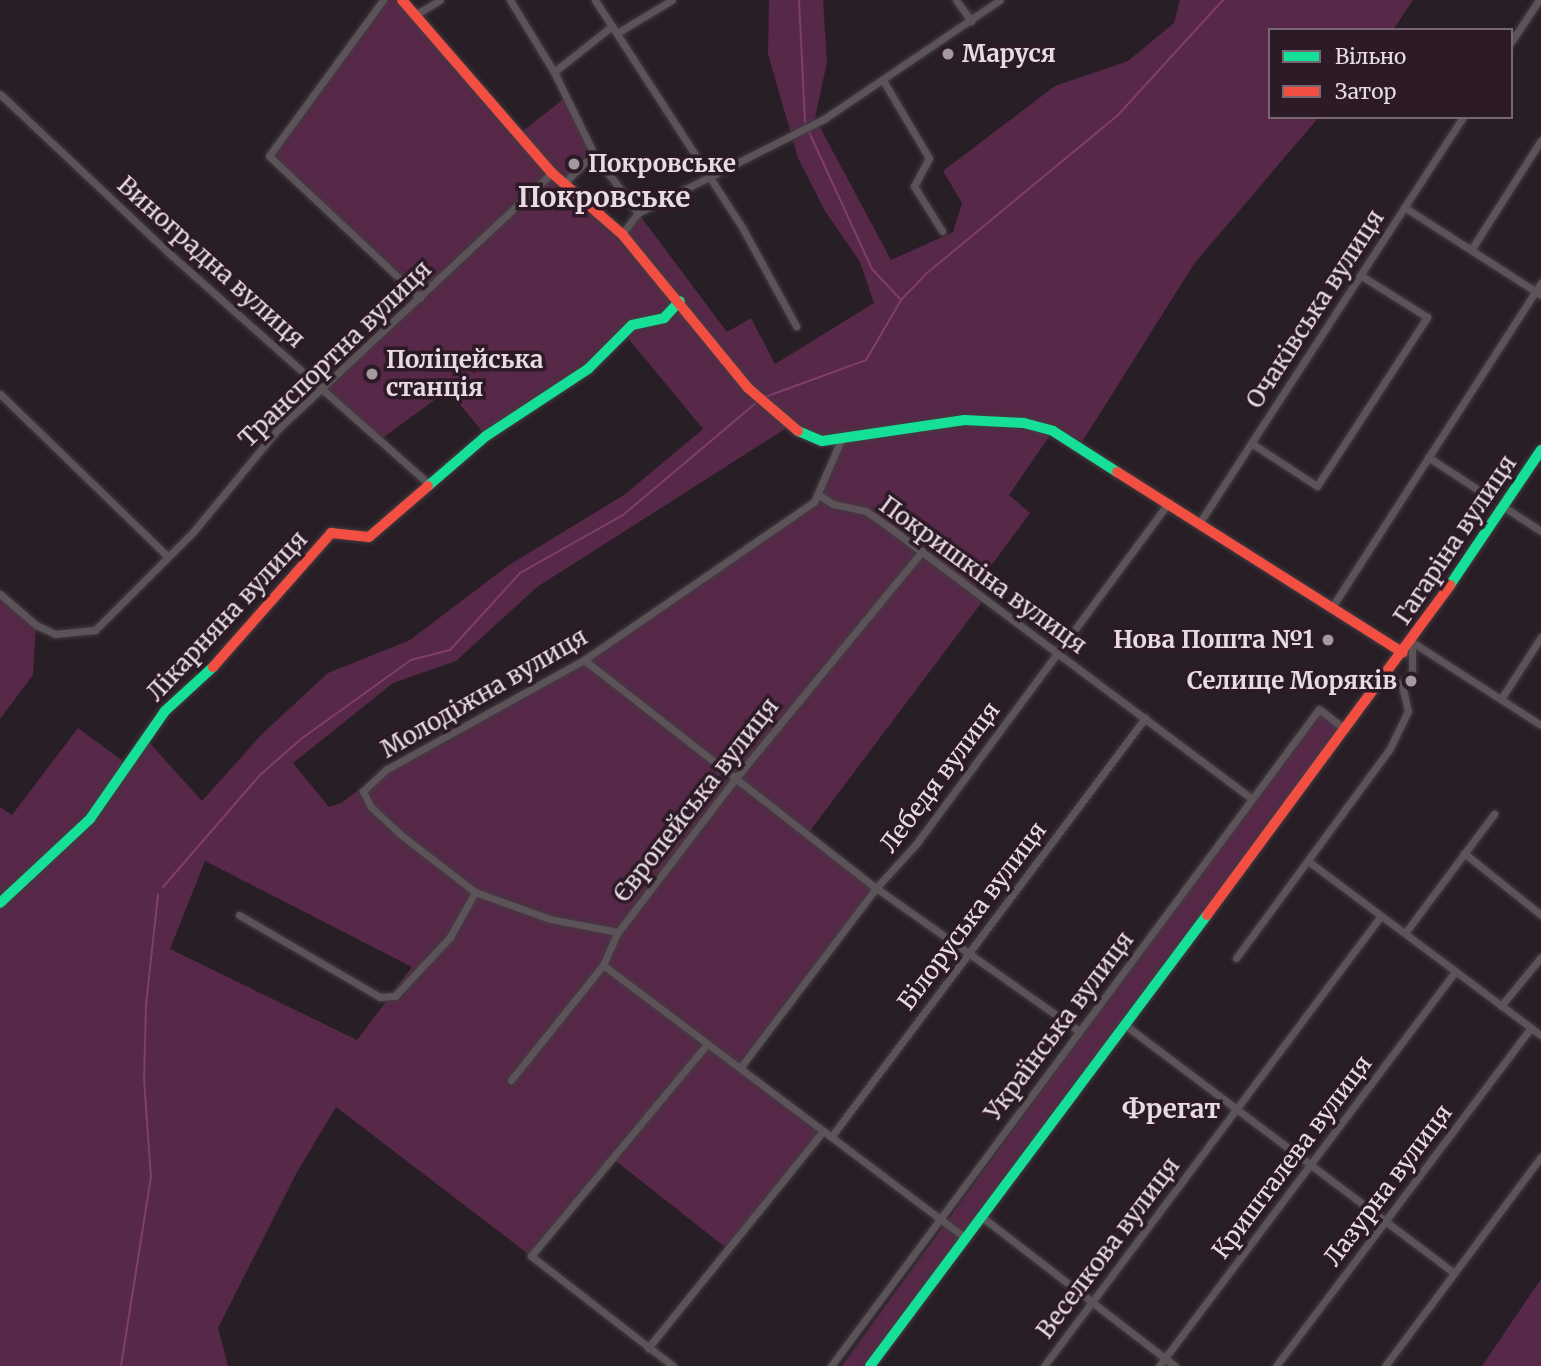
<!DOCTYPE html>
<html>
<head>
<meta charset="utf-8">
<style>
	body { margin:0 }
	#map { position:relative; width:1541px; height:1366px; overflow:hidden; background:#281e25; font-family:Merriweather,serif }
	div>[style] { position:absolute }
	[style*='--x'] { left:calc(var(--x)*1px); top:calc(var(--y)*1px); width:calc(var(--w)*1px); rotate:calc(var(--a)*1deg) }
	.green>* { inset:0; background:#572848; transform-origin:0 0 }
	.stream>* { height:2px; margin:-1px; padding:0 1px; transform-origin:1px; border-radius:1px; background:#813d6c }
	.roads { filter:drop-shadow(0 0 2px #433b41) drop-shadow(0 0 2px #433b41) }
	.street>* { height:7px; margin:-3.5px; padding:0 3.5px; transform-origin:3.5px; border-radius:3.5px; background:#5b5358 }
	.fast>* { height:10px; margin:-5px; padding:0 5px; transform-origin:5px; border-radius:5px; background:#16e098 }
	.jam>* { height:10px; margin:-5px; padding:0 5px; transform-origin:5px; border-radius:5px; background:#f24e42 }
	.dots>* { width:19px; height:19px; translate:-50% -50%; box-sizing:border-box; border:4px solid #2c1a26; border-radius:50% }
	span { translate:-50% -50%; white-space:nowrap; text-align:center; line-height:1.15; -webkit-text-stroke:7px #2c1a26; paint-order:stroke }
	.poi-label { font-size:24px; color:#e8dbe3; font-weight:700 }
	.left { translate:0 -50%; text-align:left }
	.right { translate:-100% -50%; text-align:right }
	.street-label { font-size:24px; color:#e8dbe3 }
	.neighbourhood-label { font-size:26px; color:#e8dbe3; font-weight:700 }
	.quarter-label { font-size:28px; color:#e8dbe3; font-weight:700 }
	.legend { position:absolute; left:1268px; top:28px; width:245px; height:91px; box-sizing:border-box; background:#2c1a26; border:2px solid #776772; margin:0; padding:9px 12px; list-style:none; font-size:21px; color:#e8dbe3 }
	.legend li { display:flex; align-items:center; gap:14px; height:35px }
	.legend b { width:35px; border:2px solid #776772 }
</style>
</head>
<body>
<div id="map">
	<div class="green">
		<i style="clip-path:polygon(evenodd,383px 0,402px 0,518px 135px,566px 97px,594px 154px,564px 184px,622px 233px,638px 213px,727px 332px,751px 318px,775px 364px,874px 303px,860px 262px,825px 211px,798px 158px,768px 54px,769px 0,823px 0,827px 62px,815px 118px,891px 260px,953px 232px,962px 203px,943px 171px,1055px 86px,1128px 61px,1174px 23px,1180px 0,1413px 0,1393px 30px,1270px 30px,1270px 117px,1319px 117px,1194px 264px,1082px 442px,1053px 431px,1009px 495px,1030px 513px,974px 589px,985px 598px,807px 835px,876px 888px,740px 1068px,823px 1131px,730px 1251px,612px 1158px,531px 1256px,336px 1107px,296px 1174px,218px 1328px,228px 1366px,0 1366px,0 807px,12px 815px,78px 728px,128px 765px,147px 740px,202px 801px,262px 734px,328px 673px,410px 640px,509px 565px,624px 495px,703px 429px,623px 332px,604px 356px,486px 436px,448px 390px,380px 440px,324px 389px,420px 298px,269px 156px,383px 0,788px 427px,822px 441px,841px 441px,814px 502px,584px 660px,387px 769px,341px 803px,329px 807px,293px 763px,393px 683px,456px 661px,537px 587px,788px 427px,383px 0,205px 861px,412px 967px,357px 1040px,170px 949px,205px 861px)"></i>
		<i style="clip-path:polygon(0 594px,36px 625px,33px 675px,0 719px)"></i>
		<i style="left:1319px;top:709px;width:29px;height:818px;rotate:36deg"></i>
		<i style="clip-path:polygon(1541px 1279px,1541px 1366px,1482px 1366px)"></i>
	</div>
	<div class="stream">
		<i style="--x:799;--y:0;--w:122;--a:87.2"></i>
		<i style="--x:809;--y:132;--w:151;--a:65.3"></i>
		<i style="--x:872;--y:269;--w:42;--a:46.9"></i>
		<i style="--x:765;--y:397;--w:108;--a:-20.1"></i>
		<i style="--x:866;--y:360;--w:69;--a:-59.7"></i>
		<i style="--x:901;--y:300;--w:37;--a:-46"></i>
		<i style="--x:927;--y:273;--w:248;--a:-39.6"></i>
		<i style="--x:1118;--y:115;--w:156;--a:-47.6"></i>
		<i style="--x:163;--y:887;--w:148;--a:-49.1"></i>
		<i style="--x:260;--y:775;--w:55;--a:-41.3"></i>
		<i style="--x:301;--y:739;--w:135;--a:-35.7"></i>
		<i style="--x:411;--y:660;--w:40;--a:-14.4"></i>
		<i style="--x:450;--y:650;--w:104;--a:-47.7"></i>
		<i style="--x:520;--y:573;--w:118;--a:-29.4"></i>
		<i style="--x:623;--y:515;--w:175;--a:-40.1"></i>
		<i style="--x:121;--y:1366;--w:191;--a:-81"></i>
		<i style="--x:151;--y:1177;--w:97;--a:-94.1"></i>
		<i style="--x:144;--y:1080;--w:75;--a:-88.5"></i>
		<i style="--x:146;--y:1005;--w:111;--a:-83.8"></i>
	</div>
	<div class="roads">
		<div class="street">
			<i style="--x:383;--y:0;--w:193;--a:126.2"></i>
			<i style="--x:269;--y:156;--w:207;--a:43.2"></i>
			<i style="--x:510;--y:0;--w:84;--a:58.6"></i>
			<i style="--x:554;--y:72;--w:91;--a:64"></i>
			<i style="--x:594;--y:154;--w:74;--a:53.3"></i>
			<i style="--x:595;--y:0;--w:273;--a:57.1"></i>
			<i style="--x:743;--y:229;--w:111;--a:61.3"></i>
			<i style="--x:956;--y:0;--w:26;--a:54"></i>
			<i style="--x:415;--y:15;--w:29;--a:-31"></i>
			<i style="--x:617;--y:33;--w:64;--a:-31"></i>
			<i style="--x:1511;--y:42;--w:50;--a:-56.3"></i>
			<i style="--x:554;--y:72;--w:74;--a:-38.4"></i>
			<i style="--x:884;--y:82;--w:88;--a:59.4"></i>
			<i style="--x:929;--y:158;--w:32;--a:118"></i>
			<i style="--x:914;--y:186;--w:53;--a:58.1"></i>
			<i style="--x:0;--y:94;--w:235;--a:43.3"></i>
			<i style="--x:171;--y:255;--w:345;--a:41.6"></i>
			<i style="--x:563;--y:184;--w:43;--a:-44.1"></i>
			<i style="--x:1404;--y:207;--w:163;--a:32.7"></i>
			<i style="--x:622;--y:234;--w:26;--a:-53"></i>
			<i style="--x:638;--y:213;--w:208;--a:-26.8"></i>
			<i style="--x:824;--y:119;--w:212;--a:-34.1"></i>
			<i style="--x:1471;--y:250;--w:130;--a:-57.5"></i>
			<i style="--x:0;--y:394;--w:233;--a:44.1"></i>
			<i style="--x:1251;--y:443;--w:79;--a:33.1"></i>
			<i style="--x:1317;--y:486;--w:202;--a:-56.9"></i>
			<i style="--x:1427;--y:317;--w:79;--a:-147.9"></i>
			<i style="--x:1428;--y:457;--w:69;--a:33.2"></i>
			<i style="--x:819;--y:495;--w:17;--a:33"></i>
			<i style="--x:833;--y:504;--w:34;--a:12"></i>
			<i style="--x:866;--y:511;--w:29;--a:35"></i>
			<i style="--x:890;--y:528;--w:452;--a:36.8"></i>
			<i style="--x:1504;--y:507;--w:44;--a:33"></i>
			<i style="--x:1200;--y:522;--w:483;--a:-57"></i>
			<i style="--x:0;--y:594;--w:48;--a:40.7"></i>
			<i style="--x:36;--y:625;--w:21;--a:25"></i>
			<i style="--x:55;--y:634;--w:40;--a:-5.7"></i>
			<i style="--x:95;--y:630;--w:139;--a:-45"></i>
			<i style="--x:193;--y:532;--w:132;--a:-50.5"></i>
			<i style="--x:277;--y:430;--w:376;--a:-43.1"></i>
			<i style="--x:1332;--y:607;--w:386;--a:-57.2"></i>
			<i style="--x:1412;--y:642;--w:153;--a:32.8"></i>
			<i style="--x:584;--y:660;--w:370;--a:38"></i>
			<i style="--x:876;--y:888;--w:248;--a:35.2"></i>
			<i style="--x:1386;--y:674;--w:20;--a:37"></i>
			<i style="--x:1402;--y:686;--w:16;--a:-52"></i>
			<i style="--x:1412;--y:673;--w:31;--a:-90"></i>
			<i style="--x:1501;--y:699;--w:74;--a:-57.2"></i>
			<i style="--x:1464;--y:853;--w:99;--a:38.8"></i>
			<i style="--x:1308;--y:861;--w:291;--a:36.8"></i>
			<i style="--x:239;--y:915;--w:163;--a:30.2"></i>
			<i style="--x:380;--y:997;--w:15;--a:-4"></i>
			<i style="--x:395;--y:996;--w:81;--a:-47"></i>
			<i style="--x:450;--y:937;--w:51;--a:-60.9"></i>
			<i style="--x:618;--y:932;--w:69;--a:-169.2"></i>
			<i style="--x:550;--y:919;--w:80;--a:-160.2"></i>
			<i style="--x:475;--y:892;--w:95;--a:-142.3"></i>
			<i style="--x:400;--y:834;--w:40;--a:-137"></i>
			<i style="--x:371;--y:807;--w:18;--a:-117"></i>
			<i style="--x:363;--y:791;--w:33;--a:-43"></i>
			<i style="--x:387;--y:769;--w:225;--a:-29"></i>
			<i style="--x:584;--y:660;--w:279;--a:-34.5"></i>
			<i style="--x:814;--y:502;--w:68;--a:-66.5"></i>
			<i style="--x:1405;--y:933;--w:149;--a:-53.2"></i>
			<i style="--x:1236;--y:958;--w:258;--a:-53.7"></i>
			<i style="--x:1389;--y:750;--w:43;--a:-64"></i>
			<i style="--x:1408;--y:711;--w:26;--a:-103"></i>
			<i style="--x:603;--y:965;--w:455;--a:37"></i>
			<i style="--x:1501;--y:1006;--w:63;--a:-50.8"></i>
			<i style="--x:1125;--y:1025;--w:412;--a:37"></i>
			<i style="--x:740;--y:1068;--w:226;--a:-52.9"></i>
			<i style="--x:876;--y:888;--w:59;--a:-47.7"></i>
			<i style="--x:916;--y:844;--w:425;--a:-53.5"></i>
			<i style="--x:511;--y:1080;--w:147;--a:-51.3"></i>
			<i style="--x:603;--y:965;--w:36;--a:-66"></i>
			<i style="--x:618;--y:932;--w:193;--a:-52.6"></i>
			<i style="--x:735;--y:779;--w:295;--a:-50.6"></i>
			<i style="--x:831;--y:1137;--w:524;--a:-53.15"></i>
			<i style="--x:982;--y:1217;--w:244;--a:37.7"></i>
			<i style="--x:648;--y:1348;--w:279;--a:-51.1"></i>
			<i style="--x:673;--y:1366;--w:180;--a:-142.2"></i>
			<i style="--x:531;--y:1256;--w:276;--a:-50.3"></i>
			<i style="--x:831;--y:1366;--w:818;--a:-53.4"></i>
			<i style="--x:1319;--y:709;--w:33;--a:38"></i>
			<i style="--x:1044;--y:1366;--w:561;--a:-53.19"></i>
			<i style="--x:1159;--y:1366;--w:494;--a:-53.1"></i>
			<i style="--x:1276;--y:1366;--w:423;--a:-53"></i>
			<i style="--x:1385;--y:1366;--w:261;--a:-53.3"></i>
		</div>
		<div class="fast">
			<i style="--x:798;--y:431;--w:26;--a:23"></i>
			<i style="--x:822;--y:441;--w:144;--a:-8.4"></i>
			<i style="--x:964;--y:420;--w:60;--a:2.9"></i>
			<i style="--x:1024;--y:423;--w:30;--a:15"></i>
			<i style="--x:1053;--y:431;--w:76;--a:32.6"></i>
			<i style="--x:428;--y:486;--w:77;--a:-40.8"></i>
			<i style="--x:486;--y:436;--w:122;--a:-33.3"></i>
			<i style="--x:588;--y:369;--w:62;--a:-45"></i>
			<i style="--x:632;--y:325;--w:33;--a:-12"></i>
			<i style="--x:664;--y:318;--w:23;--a:-47"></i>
			<i style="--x:1450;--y:585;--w:163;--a:-56"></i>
			<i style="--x:0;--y:903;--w:123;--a:-43"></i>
			<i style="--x:90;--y:819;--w:131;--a:-55.2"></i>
			<i style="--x:165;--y:711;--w:65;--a:-42.5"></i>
			<i style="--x:870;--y:1366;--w:563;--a:-53.23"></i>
		</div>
		<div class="jam">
			<i style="--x:402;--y:0;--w:229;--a:49.1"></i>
			<i style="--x:552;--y:173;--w:93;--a:41.1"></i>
			<i style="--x:622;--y:234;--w:199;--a:50.7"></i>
			<i style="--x:748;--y:388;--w:66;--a:40.7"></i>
			<i style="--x:1117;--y:472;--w:338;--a:32.3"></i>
			<i style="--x:213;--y:667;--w:179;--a:-48.6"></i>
			<i style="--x:331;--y:533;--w:38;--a:6"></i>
			<i style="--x:369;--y:537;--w:78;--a:-40.8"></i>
			<i style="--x:1207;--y:915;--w:410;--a:-53.6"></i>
		</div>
	</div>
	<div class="dots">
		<i style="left:948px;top:54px;background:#a599a0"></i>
		<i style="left:574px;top:164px;background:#a599a0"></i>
		<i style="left:372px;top:374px;background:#a599a0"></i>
		<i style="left:1328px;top:640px;background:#a599a0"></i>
		<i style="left:1411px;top:681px;background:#a599a0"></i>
	</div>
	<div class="poi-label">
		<span class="left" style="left:962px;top:54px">Маруся</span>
		<span class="left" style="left:588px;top:164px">Покровське</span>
		<span class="left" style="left:386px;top:374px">Поліцейська<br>станція</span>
		<span class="right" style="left:1314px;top:640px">Нова Пошта №1</span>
		<span class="right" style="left:1397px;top:681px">Селище Моряків</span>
	</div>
	<div class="street-label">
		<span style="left:211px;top:262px;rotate:42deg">Виноградна вулиця</span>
		<span style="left:1315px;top:309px;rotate:-57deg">Очаківська вулиця</span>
		<span style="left:335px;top:354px;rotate:-44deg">Транспортна вулиця</span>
		<span style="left:1455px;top:540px;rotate:-56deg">Гагаріна вулиця</span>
		<span style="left:983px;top:575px;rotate:36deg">Покришкіна вулиця</span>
		<span style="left:227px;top:616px;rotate:-47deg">Лікарняна вулиця</span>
		<span style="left:484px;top:693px;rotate:-30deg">Молодіжна вулиця</span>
		<span style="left:940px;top:777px;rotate:-53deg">Лебедя вулиця</span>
		<span style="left:696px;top:800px;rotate:-52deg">Європейська вулиця</span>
		<span style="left:972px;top:916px;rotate:-53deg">Білоруська вулиця</span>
		<span style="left:1059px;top:1026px;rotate:-53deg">Українська вулиця</span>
		<span style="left:1292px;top:1157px;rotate:-53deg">Кришталева вулиця</span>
		<span style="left:1388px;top:1185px;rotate:-53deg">Лазурна вулиця</span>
		<span style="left:1108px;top:1248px;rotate:-53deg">Веселкова вулиця</span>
	</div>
	<div class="neighbourhood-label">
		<span style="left:1171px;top:1109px">Фрегат</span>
	</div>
	<div class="quarter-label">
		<span style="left:604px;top:197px">Покровське</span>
	</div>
	<ul class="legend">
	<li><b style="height:9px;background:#16e098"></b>Вільно</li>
	<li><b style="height:9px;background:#f24e42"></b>Затор</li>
	</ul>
</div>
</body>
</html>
